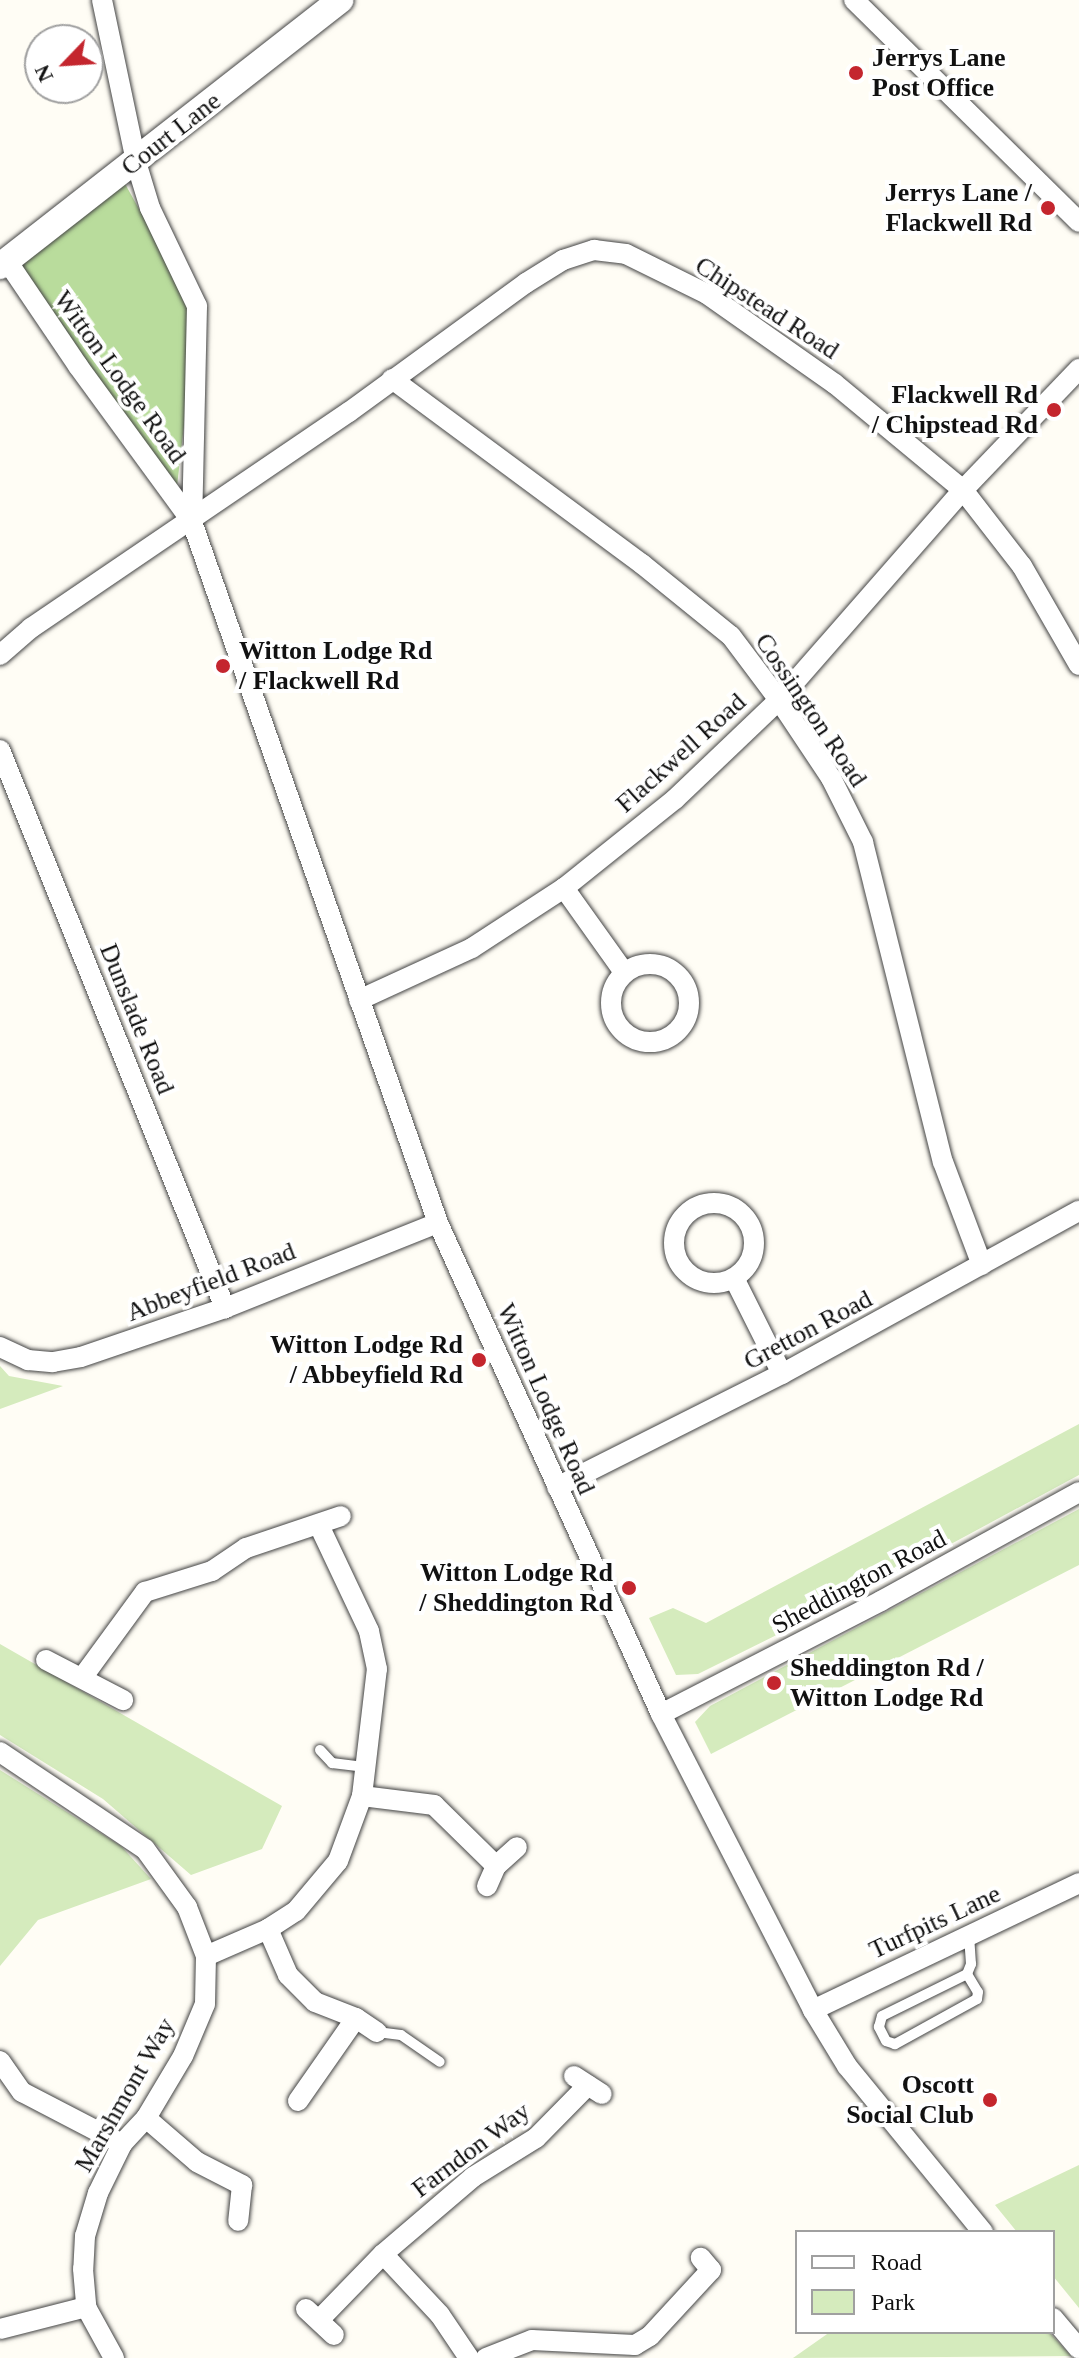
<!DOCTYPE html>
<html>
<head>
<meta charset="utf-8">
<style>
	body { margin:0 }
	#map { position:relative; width:1079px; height:2358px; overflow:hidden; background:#fffdf5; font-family:"Times New Roman",serif }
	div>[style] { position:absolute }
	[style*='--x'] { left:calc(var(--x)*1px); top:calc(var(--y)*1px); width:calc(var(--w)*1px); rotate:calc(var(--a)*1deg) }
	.green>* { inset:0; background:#d5ebbd }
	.forest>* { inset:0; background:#b9dc9c }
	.roads { filter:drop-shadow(0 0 2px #444) drop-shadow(0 0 2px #444) }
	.service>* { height:10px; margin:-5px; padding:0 5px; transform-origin:5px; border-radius:5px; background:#fff }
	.minor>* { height:20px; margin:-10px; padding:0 10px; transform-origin:10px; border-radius:10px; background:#fff }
	.minor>.ring { margin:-10px; padding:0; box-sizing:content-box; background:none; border:20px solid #fff; border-radius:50% }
	.tertiary>* { height:26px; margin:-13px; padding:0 13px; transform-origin:13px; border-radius:13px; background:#fff }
	.dots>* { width:22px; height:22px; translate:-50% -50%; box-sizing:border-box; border:4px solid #fff; border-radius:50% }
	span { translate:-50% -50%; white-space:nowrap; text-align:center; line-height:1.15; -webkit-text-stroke:8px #fff; paint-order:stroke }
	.poi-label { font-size:26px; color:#111; font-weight:700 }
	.left { translate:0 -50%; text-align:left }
	.right { translate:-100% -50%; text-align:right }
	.street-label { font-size:26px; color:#111 }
	.legend { position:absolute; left:795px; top:2230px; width:260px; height:104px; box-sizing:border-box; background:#fff; border:2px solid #a0a0a0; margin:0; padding:10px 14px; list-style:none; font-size:24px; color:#111 }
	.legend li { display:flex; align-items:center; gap:16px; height:40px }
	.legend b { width:40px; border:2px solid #a0a0a0 }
	.north { position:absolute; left:24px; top:24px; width:80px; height:80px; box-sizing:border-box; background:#fff; border:2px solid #a0a0a0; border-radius:50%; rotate:245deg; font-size:22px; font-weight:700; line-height:32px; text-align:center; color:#111 }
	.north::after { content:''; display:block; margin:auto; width:28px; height:36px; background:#c4262e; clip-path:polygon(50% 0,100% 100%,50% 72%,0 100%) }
</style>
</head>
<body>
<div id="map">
	<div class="green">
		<i style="clip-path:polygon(0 1366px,9px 1376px,63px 1386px,0 1409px)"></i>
		<i style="clip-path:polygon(1079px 1424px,1079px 1475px,847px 1600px,698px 1674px,676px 1675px,649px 1618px,673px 1608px,706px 1623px)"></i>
		<i style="clip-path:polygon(1079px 1509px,1079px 1565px,711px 1754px,695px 1722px,710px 1706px)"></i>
		<i style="clip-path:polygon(0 1644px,282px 1806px,262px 1849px,191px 1875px,103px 1799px,0 1735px)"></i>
		<i style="clip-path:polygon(0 1770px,121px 1846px,151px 1879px,38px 1920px,0 1966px)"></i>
		<i style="clip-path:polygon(1079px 2165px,1079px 2308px,1053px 2276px,1053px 2232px,1017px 2232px,995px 2205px)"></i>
		<i style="clip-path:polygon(830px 2332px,1049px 2332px,1071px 2356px,793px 2358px)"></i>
	</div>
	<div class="forest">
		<i style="clip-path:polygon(124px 182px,163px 252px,187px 306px,187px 399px,177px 486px,12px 260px)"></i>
	</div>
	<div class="roads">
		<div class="service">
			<i style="--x:320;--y:1750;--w:18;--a:47"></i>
			<i style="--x:332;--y:1763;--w:34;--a:7"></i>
			<i style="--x:967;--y:1974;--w:21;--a:59"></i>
			<i style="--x:978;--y:1992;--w:7;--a:98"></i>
			<i style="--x:977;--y:1999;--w:94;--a:151.2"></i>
			<i style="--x:895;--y:2044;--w:9;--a:-162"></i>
			<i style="--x:886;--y:2041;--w:16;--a:-117"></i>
			<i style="--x:879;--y:2027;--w:11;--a:-75"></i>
			<i style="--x:882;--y:2016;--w:95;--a:-26.3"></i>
			<i style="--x:967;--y:1974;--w:11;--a:-68"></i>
			<i style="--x:971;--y:1964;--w:29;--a:-94"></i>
			<i style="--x:377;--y:2032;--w:24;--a:7"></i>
			<i style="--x:401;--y:2035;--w:47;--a:34.7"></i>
		</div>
		<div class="minor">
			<i style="--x:102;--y:0;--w:166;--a:78.1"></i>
			<i style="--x:136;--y:162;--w:48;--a:73.1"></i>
			<i style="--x:150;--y:208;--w:109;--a:64.4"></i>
			<i style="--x:197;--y:306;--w:216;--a:91.3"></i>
			<i style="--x:854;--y:0;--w:316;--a:44.6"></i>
			<i style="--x:7;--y:261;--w:127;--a:55.9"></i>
			<i style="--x:78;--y:366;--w:193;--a:53.8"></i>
			<i style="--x:192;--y:522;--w:743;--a:70.66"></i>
			<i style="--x:438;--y:1223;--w:539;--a:65.57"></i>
			<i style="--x:661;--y:1714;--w:333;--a:62.8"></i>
			<i style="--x:813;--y:2010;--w:66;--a:58.7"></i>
			<i style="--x:847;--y:2066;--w:215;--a:50.7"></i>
			<i style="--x:392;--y:379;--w:311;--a:36.5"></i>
			<i style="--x:642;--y:564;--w:114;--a:39"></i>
			<i style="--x:731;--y:636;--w:80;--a:53.1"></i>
			<i style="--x:779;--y:700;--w:94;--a:56.3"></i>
			<i style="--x:831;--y:778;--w:72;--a:63.4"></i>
			<i style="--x:863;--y:842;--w:330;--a:76"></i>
			<i style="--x:943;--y:1162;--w:110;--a:69.3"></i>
			<i style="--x:0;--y:655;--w:41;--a:-41.1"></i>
			<i style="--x:31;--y:628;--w:384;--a:-34.2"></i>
			<i style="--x:349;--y:412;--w:219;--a:-36.1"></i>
			<i style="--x:526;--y:283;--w:44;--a:-31.9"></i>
			<i style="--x:563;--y:260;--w:33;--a:-18"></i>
			<i style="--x:594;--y:250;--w:32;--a:7"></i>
			<i style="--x:626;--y:254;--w:90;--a:26.3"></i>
			<i style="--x:707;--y:294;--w:156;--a:35.1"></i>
			<i style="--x:835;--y:384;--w:166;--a:39.6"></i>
			<i style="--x:963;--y:490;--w:96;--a:52.2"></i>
			<i style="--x:1022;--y:566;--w:114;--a:60.1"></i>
			<i style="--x:0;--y:750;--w:602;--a:68.04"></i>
			<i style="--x:564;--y:888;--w:103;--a:54.5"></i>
			<i class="ring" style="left:611px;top:964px;width:58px;height:58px"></i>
			<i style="--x:359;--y:1000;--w:124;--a:-24.7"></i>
			<i style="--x:472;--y:948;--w:110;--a:-33.1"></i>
			<i style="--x:564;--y:888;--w:142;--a:-38.7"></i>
			<i style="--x:675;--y:799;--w:144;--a:-43.6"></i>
			<i style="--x:779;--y:700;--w:279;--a:-48.8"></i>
			<i style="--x:963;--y:490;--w:168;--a:-46.2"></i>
			<i class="ring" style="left:674px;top:1203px;width:60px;height:60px"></i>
			<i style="--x:735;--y:1280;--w:105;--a:63.4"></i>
			<i style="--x:0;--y:1347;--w:31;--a:25"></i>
			<i style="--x:28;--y:1360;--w:25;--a:5"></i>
			<i style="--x:53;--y:1362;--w:28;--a:-10"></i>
			<i style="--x:81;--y:1357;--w:152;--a:-18.8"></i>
			<i style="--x:225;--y:1308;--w:229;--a:-21.8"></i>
			<i style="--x:557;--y:1487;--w:252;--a:-26.7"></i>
			<i style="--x:782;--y:1374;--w:339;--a:-28.8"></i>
			<i style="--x:46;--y:1660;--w:87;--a:27.5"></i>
			<i style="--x:82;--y:1678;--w:107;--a:-53.8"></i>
			<i style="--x:145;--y:1592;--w:70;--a:-17.4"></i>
			<i style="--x:212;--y:1571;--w:41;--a:-34.1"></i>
			<i style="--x:246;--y:1548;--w:100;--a:-18.6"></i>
			<i style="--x:661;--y:1714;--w:247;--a:-27.2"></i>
			<i style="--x:881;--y:1601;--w:226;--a:-28.8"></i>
			<i style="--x:0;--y:1752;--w:174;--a:33.8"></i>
			<i style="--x:145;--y:1849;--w:72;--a:54.1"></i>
			<i style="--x:187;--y:1907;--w:53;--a:68.8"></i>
			<i style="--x:206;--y:1956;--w:48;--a:91.2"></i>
			<i style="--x:205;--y:2004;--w:56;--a:112.9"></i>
			<i style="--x:183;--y:2056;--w:72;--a:120.8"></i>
			<i style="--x:146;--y:2118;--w:35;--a:133"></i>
			<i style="--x:122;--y:2144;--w:55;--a:116.1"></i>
			<i style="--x:98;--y:2193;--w:45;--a:106.8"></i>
			<i style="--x:85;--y:2236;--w:33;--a:93"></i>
			<i style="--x:83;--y:2269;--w:38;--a:85"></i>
			<i style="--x:86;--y:2307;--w:58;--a:61.2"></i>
			<i style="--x:362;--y:1796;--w:73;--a:7.1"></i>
			<i style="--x:434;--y:1805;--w:87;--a:44.5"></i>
			<i style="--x:496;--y:1866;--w:22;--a:114"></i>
			<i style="--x:496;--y:1866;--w:28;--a:-42"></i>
			<i style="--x:268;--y:1929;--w:50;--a:66.5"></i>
			<i style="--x:288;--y:1975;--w:38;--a:45"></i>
			<i style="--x:315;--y:2002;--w:44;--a:21.3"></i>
			<i style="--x:356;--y:2018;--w:25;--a:34"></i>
			<i style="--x:206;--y:1956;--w:68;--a:-23.5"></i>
			<i style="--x:268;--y:1929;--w:33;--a:-33"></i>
			<i style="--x:296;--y:1911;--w:65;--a:-50"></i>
			<i style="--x:338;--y:1861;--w:69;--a:-69.7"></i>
			<i style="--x:362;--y:1796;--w:128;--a:-83.3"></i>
			<i style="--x:377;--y:1669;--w:39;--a:-102"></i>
			<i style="--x:369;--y:1631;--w:117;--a:-115.3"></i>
			<i style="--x:813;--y:2010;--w:295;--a:-25.5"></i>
			<i style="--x:0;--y:2061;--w:38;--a:55"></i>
			<i style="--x:22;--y:2092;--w:113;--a:27.5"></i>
			<i style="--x:574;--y:2076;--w:33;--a:33"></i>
			<i style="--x:298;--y:2101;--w:101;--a:-55.1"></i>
			<i style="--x:146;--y:2118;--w:67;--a:40.8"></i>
			<i style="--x:197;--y:2162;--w:51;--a:27.1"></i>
			<i style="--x:242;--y:2185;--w:36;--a:96"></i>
			<i style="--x:383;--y:2254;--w:83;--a:46.9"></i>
			<i style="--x:440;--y:2315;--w:52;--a:56"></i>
			<i style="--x:306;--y:2309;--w:38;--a:43"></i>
			<i style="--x:1053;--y:2318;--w:40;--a:50"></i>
			<i style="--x:319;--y:2320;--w:92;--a:-45.9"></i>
			<i style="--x:383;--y:2254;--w:118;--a:-40.5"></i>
			<i style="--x:473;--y:2177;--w:74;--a:-31.8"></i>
			<i style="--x:536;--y:2138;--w:74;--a:-45.5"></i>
			<i style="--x:0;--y:2329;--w:89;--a:-14.3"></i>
			<i style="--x:486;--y:2358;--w:49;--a:-21.4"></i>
			<i style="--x:532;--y:2340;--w:103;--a:2.8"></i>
			<i style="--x:635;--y:2345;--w:17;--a:-31"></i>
			<i style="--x:650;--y:2336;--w:90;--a:-47.3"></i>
			<i style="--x:711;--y:2270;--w:16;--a:-130"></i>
		</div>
		<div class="tertiary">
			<i style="--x:0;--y:266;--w:432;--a:-38"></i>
		</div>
	</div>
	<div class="dots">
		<i style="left:856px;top:73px;background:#c4262e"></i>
		<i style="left:1048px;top:208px;background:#c4262e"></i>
		<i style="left:1054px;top:410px;background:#c4262e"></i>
		<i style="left:223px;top:666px;background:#c4262e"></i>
		<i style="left:479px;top:1360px;background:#c4262e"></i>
		<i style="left:629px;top:1588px;background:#c4262e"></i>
		<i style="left:774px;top:1683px;background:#c4262e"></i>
		<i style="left:990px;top:2100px;background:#c4262e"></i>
	</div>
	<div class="poi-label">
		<span class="left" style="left:872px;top:73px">Jerrys Lane<br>Post Office</span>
		<span class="right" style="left:1032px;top:208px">Jerrys Lane /<br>Flackwell Rd</span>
		<span class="right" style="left:1038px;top:410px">Flackwell Rd<br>/ Chipstead Rd</span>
		<span class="left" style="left:239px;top:666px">Witton Lodge Rd<br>/ Flackwell Rd</span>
		<span class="right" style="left:463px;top:1360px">Witton Lodge Rd<br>/ Abbeyfield Rd</span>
		<span class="right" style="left:613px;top:1588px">Witton Lodge Rd<br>/ Sheddington Rd</span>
		<span class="left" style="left:790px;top:1683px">Sheddington Rd /<br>Witton Lodge Rd</span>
		<span class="right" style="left:974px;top:2100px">Oscott<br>Social Club</span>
	</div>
	<div class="street-label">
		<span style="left:171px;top:134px;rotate:-38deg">Court Lane</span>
		<span style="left:767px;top:308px;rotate:33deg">Chipstead Road</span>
		<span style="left:120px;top:377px;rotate:54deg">Witton Lodge Road</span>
		<span style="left:811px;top:710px;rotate:56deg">Cossington Road</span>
		<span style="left:681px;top:753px;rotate:-42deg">Flackwell Road</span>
		<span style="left:137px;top:1019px;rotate:68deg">Dunslade Road</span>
		<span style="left:211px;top:1282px;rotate:-21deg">Abbeyfield Road</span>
		<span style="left:808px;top:1330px;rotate:-28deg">Gretton Road</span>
		<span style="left:546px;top:1399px;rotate:66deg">Witton Lodge Road</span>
		<span style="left:859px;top:1582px;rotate:-28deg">Sheddington Road</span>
		<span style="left:935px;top:1922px;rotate:-25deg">Turfpits Lane</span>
		<span style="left:125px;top:2095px;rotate:-60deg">Marshmont Way</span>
		<span style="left:471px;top:2150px;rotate:-37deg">Farndon Way</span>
	</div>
	<ul class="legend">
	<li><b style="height:10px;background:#fff"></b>Road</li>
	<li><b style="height:22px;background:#d5ebbd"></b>Park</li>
	</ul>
	<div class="north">N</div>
</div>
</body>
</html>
